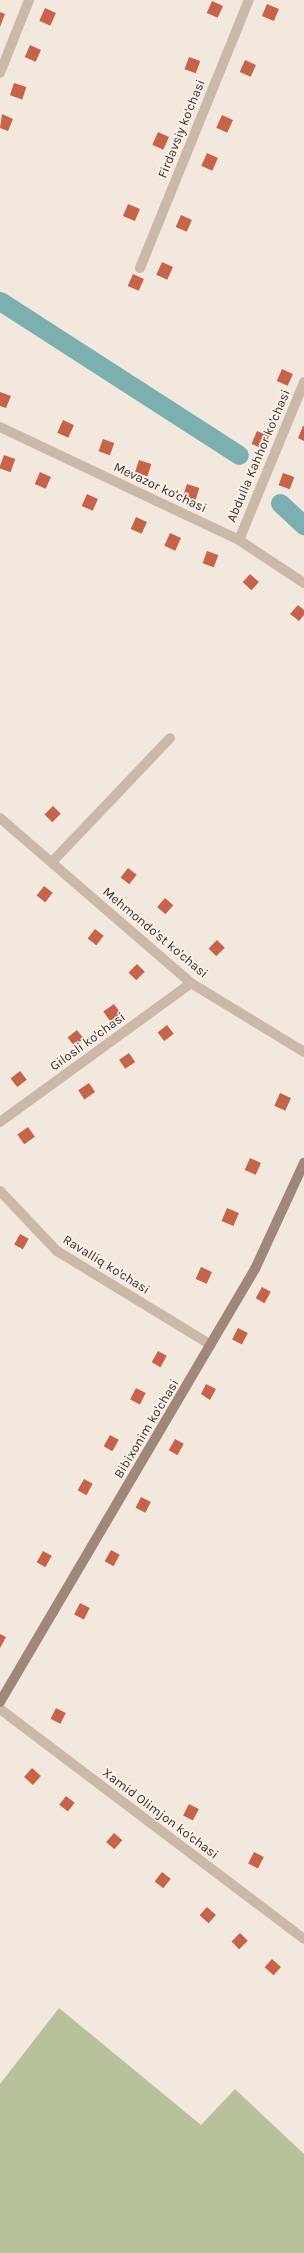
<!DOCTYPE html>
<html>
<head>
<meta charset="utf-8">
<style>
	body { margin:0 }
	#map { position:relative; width:304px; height:2253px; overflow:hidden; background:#f3e8de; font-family:Karla,sans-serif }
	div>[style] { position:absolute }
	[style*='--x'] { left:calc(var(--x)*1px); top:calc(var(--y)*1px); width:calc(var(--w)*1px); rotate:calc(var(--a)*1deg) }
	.green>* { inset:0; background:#b7c29d }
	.canal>* { height:19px; margin:-9.5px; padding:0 9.5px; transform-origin:9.5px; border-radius:9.5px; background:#7cafb0 }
	.building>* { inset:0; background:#c66348; transform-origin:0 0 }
	.minor>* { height:10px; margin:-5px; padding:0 5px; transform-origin:5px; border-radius:5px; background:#cbb8a9 }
	.secondary>* { height:10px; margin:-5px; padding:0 5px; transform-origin:5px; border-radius:5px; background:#9f877a }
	span { translate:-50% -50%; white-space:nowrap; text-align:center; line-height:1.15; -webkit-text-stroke:3.5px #faf2ea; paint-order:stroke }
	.street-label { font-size:13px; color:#382d29 }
</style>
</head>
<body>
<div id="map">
	<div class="green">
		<i style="clip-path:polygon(59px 2008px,201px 2125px,235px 2089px,304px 2154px,304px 2253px,0 2253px,0 2084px)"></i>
	</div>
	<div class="canal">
		<i style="--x:0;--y:301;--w:284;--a:32.8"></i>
		<i style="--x:280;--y:503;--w:33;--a:43"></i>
	</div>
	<div class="building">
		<i style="left:212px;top:1px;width:12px;height:13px;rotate:24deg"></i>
		<i style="left:267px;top:4px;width:13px;height:13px;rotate:23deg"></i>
		<i style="left:45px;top:8px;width:12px;height:14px;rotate:24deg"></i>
		<i style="clip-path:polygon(0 12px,5px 14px,0 27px)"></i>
		<i style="left:30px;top:45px;width:12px;height:13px;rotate:24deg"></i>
		<i style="left:189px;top:57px;width:12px;height:13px;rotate:20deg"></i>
		<i style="left:245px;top:60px;width:12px;height:13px;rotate:24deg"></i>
		<i style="left:14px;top:83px;width:13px;height:13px;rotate:18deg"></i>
		<i style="clip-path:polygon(2px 114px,13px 119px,8px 131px,0 128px)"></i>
		<i style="left:222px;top:115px;width:12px;height:14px;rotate:24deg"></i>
		<i style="left:158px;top:132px;width:12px;height:14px;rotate:24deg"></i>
		<i style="left:207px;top:153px;width:12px;height:14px;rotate:24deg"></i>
		<i style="left:128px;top:204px;width:13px;height:13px;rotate:23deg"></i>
		<i style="left:181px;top:215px;width:12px;height:13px;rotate:24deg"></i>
		<i style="left:162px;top:262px;width:12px;height:14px;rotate:24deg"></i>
		<i style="left:133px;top:274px;width:12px;height:13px;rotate:24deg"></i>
		<i style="left:282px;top:369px;width:12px;height:13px;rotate:24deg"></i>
		<i style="clip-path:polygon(0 392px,11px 396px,6px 408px,0 406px)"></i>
		<i style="left:63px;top:420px;width:12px;height:14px;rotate:24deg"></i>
		<i style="clip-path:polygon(303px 426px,304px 426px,304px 441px,298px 438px)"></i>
		<i style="left:257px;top:431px;width:13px;height:14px;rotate:23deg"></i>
		<i style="left:103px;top:439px;width:12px;height:13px;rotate:20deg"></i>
		<i style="left:4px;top:455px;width:12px;height:14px;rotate:20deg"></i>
		<i style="left:139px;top:460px;width:13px;height:13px;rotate:18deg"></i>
		<i style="left:40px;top:472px;width:12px;height:13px;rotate:24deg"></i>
		<i style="left:283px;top:473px;width:12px;height:13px;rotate:20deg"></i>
		<i style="left:187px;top:484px;width:13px;height:13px;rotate:18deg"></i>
		<i style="left:87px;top:494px;width:12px;height:13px;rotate:24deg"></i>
		<i style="left:136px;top:517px;width:12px;height:13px;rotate:24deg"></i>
		<i style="left:170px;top:533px;width:12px;height:14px;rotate:24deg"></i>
		<i style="left:207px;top:551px;width:12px;height:13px;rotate:20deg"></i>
		<i style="left:250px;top:574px;width:12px;height:11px;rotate:42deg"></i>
		<i style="clip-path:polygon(298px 605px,304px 610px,304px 615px,299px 621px,290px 614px)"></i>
		<i style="left:53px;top:806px;width:11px;height:12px;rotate:45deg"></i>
		<i style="left:128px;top:868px;width:11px;height:12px;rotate:38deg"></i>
		<i style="left:44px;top:886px;width:11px;height:12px;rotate:38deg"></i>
		<i style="left:165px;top:898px;width:11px;height:12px;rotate:41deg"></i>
		<i style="left:95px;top:929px;width:11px;height:12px;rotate:38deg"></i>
		<i style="left:217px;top:940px;width:11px;height:12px;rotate:45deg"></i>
		<i style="left:137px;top:964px;width:11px;height:12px;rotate:45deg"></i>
		<i style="left:114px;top:1004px;width:12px;height:13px;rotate:55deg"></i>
		<i style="left:167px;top:1025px;width:11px;height:12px;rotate:52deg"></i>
		<i style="left:77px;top:1030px;width:11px;height:12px;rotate:52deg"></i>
		<i style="left:129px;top:1053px;width:11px;height:12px;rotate:56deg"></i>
		<i style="left:20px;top:1071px;width:11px;height:12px;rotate:52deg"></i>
		<i style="left:89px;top:1083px;width:11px;height:13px;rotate:56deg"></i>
		<i style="left:280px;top:1093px;width:12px;height:14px;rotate:24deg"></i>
		<i style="left:28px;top:1127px;width:12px;height:13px;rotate:55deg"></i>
		<i style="left:250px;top:1158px;width:12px;height:13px;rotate:24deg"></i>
		<i style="left:227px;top:1208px;width:13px;height:14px;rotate:23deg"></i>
		<i style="left:20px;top:1234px;width:10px;height:12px;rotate:29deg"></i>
		<i style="left:201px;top:1267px;width:12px;height:13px;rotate:24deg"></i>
		<i style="left:262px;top:1287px;width:10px;height:13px;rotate:29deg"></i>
		<i style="left:238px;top:1328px;width:11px;height:13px;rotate:27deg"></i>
		<i style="left:158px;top:1351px;width:10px;height:13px;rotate:29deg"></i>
		<i style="clip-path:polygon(206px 1384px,216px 1389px,210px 1400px,201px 1394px)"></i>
		<i style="left:136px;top:1388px;width:11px;height:13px;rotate:27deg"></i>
		<i style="left:110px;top:1435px;width:10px;height:13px;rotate:29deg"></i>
		<i style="left:175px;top:1439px;width:10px;height:13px;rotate:29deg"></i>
		<i style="left:84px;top:1479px;width:10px;height:13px;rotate:29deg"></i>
		<i style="left:141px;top:1497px;width:11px;height:12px;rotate:27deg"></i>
		<i style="left:111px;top:1550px;width:10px;height:13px;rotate:29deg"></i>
		<i style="left:43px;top:1551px;width:10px;height:13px;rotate:29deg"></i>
		<i style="left:80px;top:1603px;width:11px;height:13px;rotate:27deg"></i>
		<i style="clip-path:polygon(0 1634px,6px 1637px,0 1648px)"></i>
		<i style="left:56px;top:1708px;width:11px;height:12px;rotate:27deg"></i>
		<i style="left:32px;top:1768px;width:12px;height:12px;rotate:42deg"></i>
		<i style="left:66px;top:1796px;width:11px;height:11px;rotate:38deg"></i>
		<i style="left:189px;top:1804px;width:11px;height:13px;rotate:27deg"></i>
		<i style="left:114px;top:1833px;width:11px;height:12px;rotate:41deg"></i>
		<i style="left:254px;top:1852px;width:11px;height:13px;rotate:27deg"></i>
		<i style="left:162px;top:1872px;width:11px;height:12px;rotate:38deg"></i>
		<i style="left:207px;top:1907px;width:12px;height:11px;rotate:42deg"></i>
		<i style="left:240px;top:1933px;width:11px;height:12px;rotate:45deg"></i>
		<i style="left:272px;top:1959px;width:12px;height:11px;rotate:42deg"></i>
	</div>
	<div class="minor">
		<i style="--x:0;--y:73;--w:79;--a:-68.3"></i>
		<i style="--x:140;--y:268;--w:289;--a:-67.9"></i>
		<i style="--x:0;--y:427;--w:264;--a:25.3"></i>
		<i style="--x:239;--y:540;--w:78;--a:33.5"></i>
		<i style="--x:239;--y:540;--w:171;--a:-67.6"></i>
		<i style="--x:0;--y:818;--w:252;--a:40.8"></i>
		<i style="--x:191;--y:983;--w:132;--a:31.4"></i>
		<i style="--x:52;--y:862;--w:171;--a:-46.4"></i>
		<i style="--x:0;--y:1122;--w:236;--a:-36"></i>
		<i style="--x:0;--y:1191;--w:83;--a:46.5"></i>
		<i style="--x:57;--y:1251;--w:180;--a:31.4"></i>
		<i style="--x:0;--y:1709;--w:381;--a:37.1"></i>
	</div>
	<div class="secondary">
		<i style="--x:0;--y:1702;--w:503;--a:-59.51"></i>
		<i style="--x:255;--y:1269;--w:117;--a:-65.2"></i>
	</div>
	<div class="street-label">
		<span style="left:182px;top:129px;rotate:-68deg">Firdavsiy ko'chasi</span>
		<span style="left:259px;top:456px;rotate:-67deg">Abdulla Kahhor ko'chasi</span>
		<span style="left:160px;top:488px;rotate:25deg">Mevazor ko'chasi</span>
		<span style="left:155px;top:933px;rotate:40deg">Mehmondo'st ko'chasi</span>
		<span style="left:88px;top:1042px;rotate:-36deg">Gilosli ko'chasi</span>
		<span style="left:106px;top:1265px;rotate:32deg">Ravalliq ko'chasi</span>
		<span style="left:147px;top:1429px;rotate:-59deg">Bibixonim ko'chasi</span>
		<span style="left:160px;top:1814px;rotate:37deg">Xamid Olimjon ko'chasi</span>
	</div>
</div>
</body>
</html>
